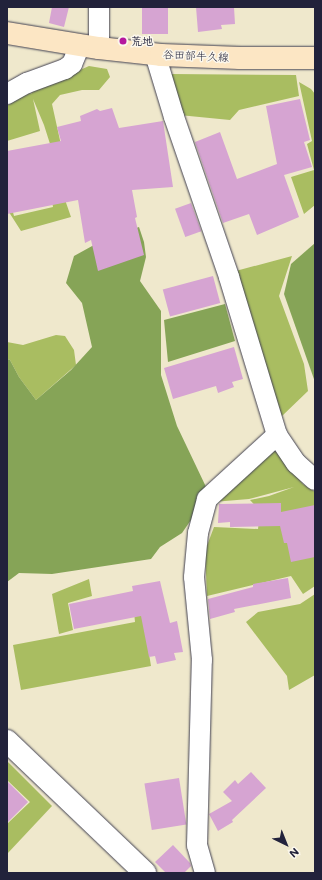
<!DOCTYPE html>
<html>
<head>
<meta charset="utf-8">
<style>
	body { margin:0 }
	#map { position:relative; width:322px; height:880px; overflow:hidden; background:#efe8cc; font-family:Mali,"Klee One",sans-serif }
	div>[style] { position:absolute }
	[style*='--x'] { left:calc(var(--x)*1px); top:calc(var(--y)*1px); width:calc(var(--w)*1px); rotate:calc(var(--a)*1deg) }
	.green>* { inset:0; background:#a9bd61 }
	.forest>* { inset:0; background:#86a457 }
	.building>* { inset:0; background:#d6a4d2; transform-origin:0 0 }
	.roads { filter:drop-shadow(0 0 1px #414051) drop-shadow(0 0 1px #414051) }
	.minor>* { height:20px; margin:-10px; padding:0 10px; transform-origin:10px; border-radius:10px; background:#fff }
	.tertiary>* { height:22px; margin:-11px; padding:0 11px; transform-origin:11px; border-radius:11px; background:#fff }
	.secondary>* { height:22px; margin:-11px; padding:0 11px; transform-origin:11px; border-radius:11px; background:#fce6c4 }
	.dots>* { width:11px; height:11px; translate:-50% -50%; box-sizing:border-box; border:2px solid #fbf7ec; border-radius:50% }
	span { translate:-50% -50%; white-space:nowrap; text-align:center; line-height:1.15; -webkit-text-stroke:3px #fbf7ec; paint-order:stroke }
	.poi-label { font-size:11px; color:#22223b; font-weight:700 }
	.left { translate:0 -50%; text-align:left }
	.street-label { font-size:11px; color:#22223b }
	.frame { position:absolute; inset:0; border:8px solid #22223b; pointer-events:none }
	.north { position:absolute; left:266px; top:824px; width:40px; height:40px; -webkit-text-stroke:3px #fbf7ec; paint-order:stroke; rotate:137deg; font-size:11px; font-weight:700; line-height:16px; text-align:center; color:#22223b }
	.north::after { content:''; display:block; margin:auto; width:14px; height:18px; background:#22223b; clip-path:polygon(50% 0,100% 100%,50% 72%,0 100%) }
</style>
</head>
<body>
<div id="map">
	<div class="green">
		<i style="clip-path:polygon(89px 66px,107px 69px,110px 77px,99px 90px,82px 90px,60px 95px,52px 104px,65px 163px,64px 188px,44px 125px,33px 99px,40px 131px,7px 141px,7px 106px,20px 97px,31px 93px,31px 94px,33px 91px)"></i>
		<i style="clip-path:polygon(171px 74px,296px 75px,299px 96px,239px 110px,230px 120px,179px 115px)"></i>
		<i style="clip-path:polygon(299px 82px,311px 89px,315px 94px,315px 205px,304px 214px,291px 177px,314px 170px,307px 144px,312px 141px)"></i>
		<i style="clip-path:polygon(42px 145px,46px 145px,71px 217px,21px 231px,7px 209px,7px 189px,14px 216px,53px 207px)"></i>
		<i style="clip-path:polygon(292px 256px,279px 296px,304px 364px,308px 391px,282px 416px,232px 272px)"></i>
		<i style="clip-path:polygon(56px 335px,65px 336px,74px 350px,76px 365px,36px 400px,19px 377px,10px 360px,7px 359px,7px 342px,23px 345px)"></i>
		<i style="clip-path:polygon(267px 448px,276px 451px,303px 484px,315px 492px,315px 586px,303px 594px,291px 576px,207px 596px,205px 551px,214px 527px,258px 529px,260px 511px,250px 500px,269px 496px,294px 487px,249px 499px,213px 502px)"></i>
		<i style="clip-path:polygon(89px 579px,92px 596px,68px 603px,73px 630px,59px 634px,52px 594px)"></i>
		<i style="clip-path:polygon(315px 594px,315px 675px,289px 690px,287px 676px,246px 622px,258px 612px,300px 604px)"></i>
		<i style="clip-path:polygon(142px 611px,151px 666px,21px 690px,13px 645px,135px 622px,134px 612px)"></i>
		<i style="clip-path:polygon(7px 761px,52px 806px,7px 854px,7px 824px,30px 802px,7px 780px)"></i>
	</div>
	<div class="forest">
		<i style="clip-path:polygon(139px 227px,144px 242px,146px 257px,140px 281px,161px 311px,161px 375px,177px 426px,207px 489px,193px 517px,182px 533px,160px 547px,151px 559px,52px 574px,19px 573px,7px 582px,7px 359px,10px 360px,19px 377px,36px 400px,71px 370px,92px 347px,82px 303px,66px 283px,74px 256px,103px 240px)"></i>
		<i style="clip-path:polygon(315px 243px,315px 382px,284px 294px,291px 264px)"></i>
		<i style="clip-path:polygon(225px 304px,235px 341px,168px 362px,164px 320px)"></i>
	</div>
	<div class="building">
		<i style="clip-path:polygon(52px 7px,69px 7px,64px 27px,49px 23px)"></i>
		<i style="left:142px;top:7px;width:26px;height:27px"></i>
		<i style="clip-path:polygon(196px 7px,234px 7px,235px 24px,221px 25px,222px 29px,198px 32px)"></i>
		<i style="clip-path:polygon(300px 99px,310px 140px,304px 142px,312px 167px,284px 175px,299px 217px,257px 235px,249px 214px,223px 223px,195px 142px,220px 132px,237px 179px,277px 164px,266px 106px)"></i>
		<i style="clip-path:polygon(112px 108px,119px 128px,163px 121px,173px 187px,132px 190px,137px 217px,135px 218px,144px 255px,98px 271px,91px 240px,85px 243px,78px 200px,7px 214px,7px 151px,61px 141px,57px 127px,81px 121px,80px 116px,97px 109px,100px 111px)"></i>
		<i style="left:191px;top:203px;width:30px;height:17px;rotate:70deg"></i>
		<i style="left:213px;top:276px;width:28px;height:52px;rotate:75deg"></i>
		<i style="clip-path:polygon(234px 347px,243px 379px,232px 382px,234px 387px,218px 393px,216px 386px,173px 399px,164px 368px)"></i>
		<i style="clip-path:polygon(281px 503px,281px 512px,315px 505px,315px 557px,291px 562px,287px 543px,284px 543px,280px 526px,230px 527px,230px 522px,218px 523px,219px 504px)"></i>
		<i style="clip-path:polygon(288px 578px,291px 598px,234px 609px,235px 612px,210px 619px,208px 599px,253px 587px,253px 584px)"></i>
		<i style="clip-path:polygon(160px 581px,170px 623px,177px 621px,183px 652px,174px 653px,176px 660px,157px 664px,155px 656px,149px 657px,141px 616px,74px 629px,69px 604px,133px 591px,132px 586px)"></i>
		<i style="clip-path:polygon(251px 772px,266px 788px,232px 820px,233px 822px,218px 831px,209px 814px,232px 801px,223px 792px,235px 780px,238px 784px)"></i>
		<i style="left:179px;top:778px;width:47px;height:35px;rotate:81deg"></i>
		<i style="clip-path:polygon(7px 781px,28px 802px,7px 823px)"></i>
		<i style="clip-path:polygon(173px 845px,190px 863px,191px 866px,184px 873px,166px 873px,155px 862px)"></i>
	</div>
	<div class="roads">
		<div class="minor">
			<i style="--x:99;--y:48;--w:41;--a:-90"></i>
			<i style="--x:155;--y:54;--w:66;--a:73.2"></i>
			<i style="--x:174;--y:117;--w:169;--a:71"></i>
			<i style="--x:229;--y:277;--w:165;--a:73.1"></i>
			<i style="--x:277;--y:435;--w:34;--a:56"></i>
			<i style="--x:296;--y:463;--w:25;--a:42"></i>
			<i style="--x:7;--y:94;--w:23;--a:-29"></i>
			<i style="--x:27;--y:83;--w:40;--a:-20.2"></i>
			<i style="--x:65;--y:69;--w:9;--a:-36"></i>
			<i style="--x:72;--y:64;--w:21;--a:-67"></i>
			<i style="--x:205;--y:873;--w:29;--a:-106"></i>
			<i style="--x:197;--y:845;--w:185;--a:-88.5"></i>
			<i style="--x:202;--y:660;--w:83;--a:-95.5"></i>
			<i style="--x:194;--y:577;--w:44;--a:-84.8"></i>
			<i style="--x:198;--y:533;--w:35;--a:-75"></i>
			<i style="--x:207;--y:499;--w:95;--a:-42.4"></i>
		</div>
		<div class="tertiary">
			<i style="--x:7;--y:741;--w:191;--a:43.7"></i>
		</div>
		<div class="secondary">
			<i style="--x:7;--y:33;--w:93;--a:9.3"></i>
			<i style="--x:99;--y:48;--w:62;--a:6.4"></i>
			<i style="--x:161;--y:55;--w:79;--a:2.2"></i>
			<i style="--x:240;--y:58;--w:75;--a:0"></i>
		</div>
	</div>
	<div class="dots">
		<i style="left:123px;top:41px;background:#b5179e"></i>
	</div>
	<div class="poi-label">
		<span class="left" style="left:131px;top:41px">荒地</span>
	</div>
	<div class="street-label">
		<span style="left:196px;top:56px;rotate:3deg">谷田部牛久線</span>
	</div>
	<div class="frame"></div>
	<div class="north">N</div>
</div>
</body>
</html>
